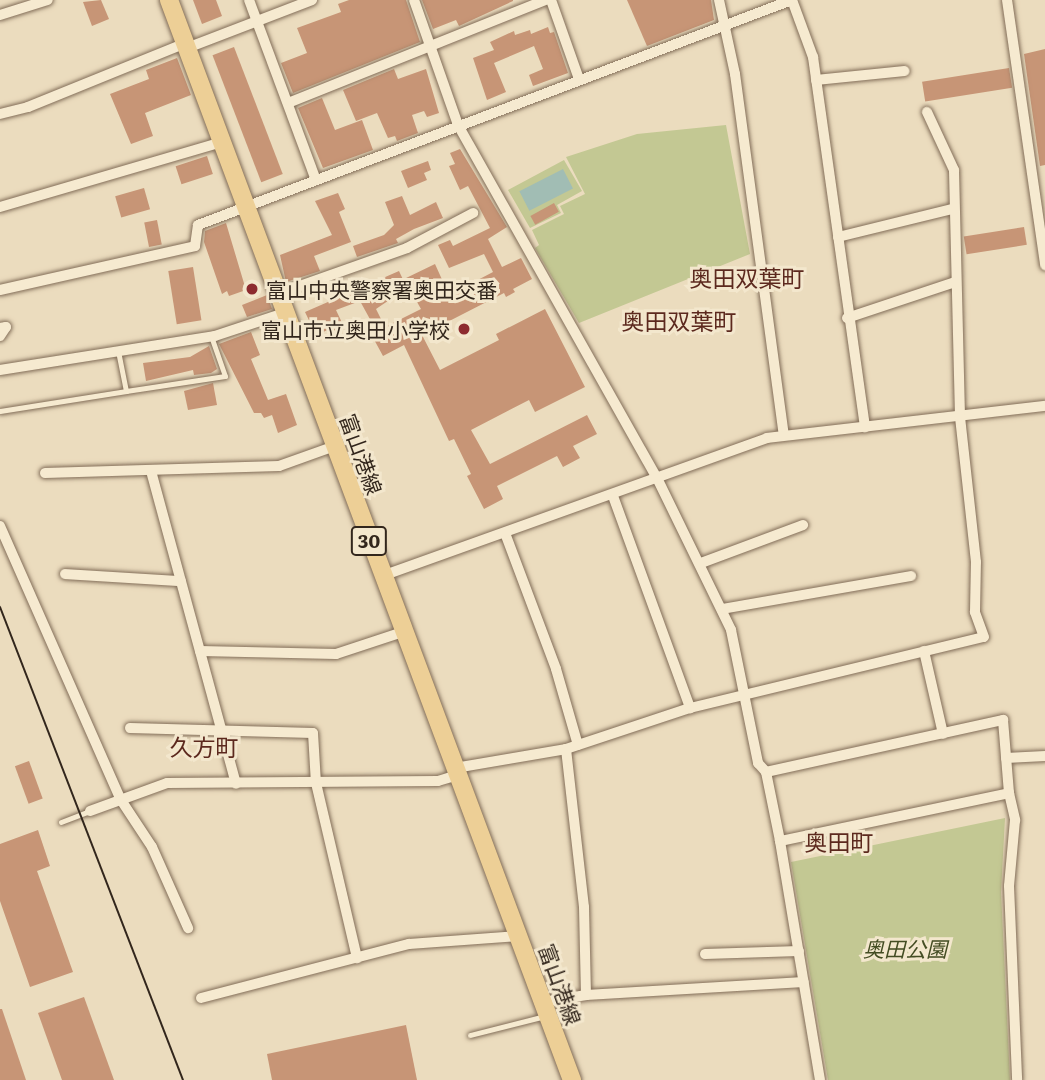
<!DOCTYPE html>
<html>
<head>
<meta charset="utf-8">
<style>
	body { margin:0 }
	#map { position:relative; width:1045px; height:1080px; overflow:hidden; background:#ebdcbe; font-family:Literata,"Noto Sans JP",serif }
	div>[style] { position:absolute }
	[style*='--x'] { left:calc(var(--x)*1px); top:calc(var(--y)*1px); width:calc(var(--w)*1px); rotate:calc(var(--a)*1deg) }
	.green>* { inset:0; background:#c3c893 }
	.water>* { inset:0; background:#a1bdb4; transform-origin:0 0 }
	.building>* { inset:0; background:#c79576; transform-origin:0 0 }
	.roads { filter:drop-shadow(0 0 2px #826d58) drop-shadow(0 0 2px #826d58) }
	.service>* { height:5px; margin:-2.5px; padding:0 2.5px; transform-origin:2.5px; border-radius:2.5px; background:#f6ead0 }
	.minor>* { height:10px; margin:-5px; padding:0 5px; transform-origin:5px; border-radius:5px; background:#f6ead0 }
	.primary>* { height:18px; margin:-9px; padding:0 9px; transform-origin:9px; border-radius:9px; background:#edcf96 }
	.tram>* { height:2px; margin:-1px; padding:0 1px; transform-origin:1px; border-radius:1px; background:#32261c }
	.dots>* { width:19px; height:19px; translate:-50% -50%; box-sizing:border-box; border:4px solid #f3e7cd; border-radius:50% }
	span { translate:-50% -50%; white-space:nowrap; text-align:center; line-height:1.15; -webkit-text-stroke:6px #f3e7cd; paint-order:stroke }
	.shield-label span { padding:2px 5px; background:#f3e7cd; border:2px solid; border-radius:5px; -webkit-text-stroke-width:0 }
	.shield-label { font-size:19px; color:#32261c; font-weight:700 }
	.poi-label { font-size:21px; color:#32261c }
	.left { translate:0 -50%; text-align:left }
	.right { translate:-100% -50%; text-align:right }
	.street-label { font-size:21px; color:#32261c }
	.park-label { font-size:21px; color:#444d23; font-style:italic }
	.neighbourhood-label { font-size:23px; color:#5c291e }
</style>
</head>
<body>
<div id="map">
	<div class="green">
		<i style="clip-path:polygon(726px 125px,750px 254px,579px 323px,535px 248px,539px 245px,532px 230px,564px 214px,560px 206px,585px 194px,566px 157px,637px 134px)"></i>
		<i style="clip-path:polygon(564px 160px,582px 191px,557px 205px,561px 213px,530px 228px,508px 190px)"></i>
		<i style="clip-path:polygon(1005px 818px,1001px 892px,1010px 1080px,828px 1080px,791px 862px)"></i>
	</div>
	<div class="water">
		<i style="left:563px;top:169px;width:22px;height:49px;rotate:63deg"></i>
	</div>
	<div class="building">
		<i style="clip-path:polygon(101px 0,109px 19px,92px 26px,83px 2px)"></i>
		<i style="clip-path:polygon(193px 0,216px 0,222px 16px,202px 24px)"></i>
		<i style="clip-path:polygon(349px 0,406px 0,420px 42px,293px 93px,281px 63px,307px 53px,297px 28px,341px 12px,338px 4px)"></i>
		<i style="clip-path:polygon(422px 0,513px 0,513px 1px,459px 26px,456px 20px,433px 29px)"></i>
		<i style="clip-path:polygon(627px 0,711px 0,714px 20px,647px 46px)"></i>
		<i style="clip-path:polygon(548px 27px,550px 33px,554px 32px,568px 73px,533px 86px,529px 75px,543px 69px,534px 46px,494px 63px,506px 92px,487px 100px,473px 58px,494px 50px,490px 42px,514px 31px,515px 35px,530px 30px,531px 34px)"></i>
		<i style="left:234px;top:47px;width:136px;height:23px;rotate:69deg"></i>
		<i style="clip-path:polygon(1045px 49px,1045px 165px,1040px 166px,1024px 54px)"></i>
		<i style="clip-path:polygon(177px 58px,191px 95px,145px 113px,153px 136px,131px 144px,110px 94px,149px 79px,146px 70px)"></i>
		<i style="left:1009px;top:68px;width:20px;height:88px;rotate:81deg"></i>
		<i style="clip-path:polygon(394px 69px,398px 79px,426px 69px,439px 113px,427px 117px,424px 111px,412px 115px,418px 133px,397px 141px,395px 136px,388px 138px,377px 113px,356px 121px,343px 90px)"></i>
		<i style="clip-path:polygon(322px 98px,335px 130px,362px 120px,373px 150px,323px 168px,298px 108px)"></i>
		<i style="clip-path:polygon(460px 149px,507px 227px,488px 239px,502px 267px,521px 258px,532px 279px,513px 289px,515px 292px,506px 297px,504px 293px,422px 335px,440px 370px,499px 340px,496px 334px,545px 309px,585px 387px,535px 412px,529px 400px,471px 430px,490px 464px,587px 415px,597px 434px,573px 446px,580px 458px,563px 467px,557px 456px,497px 486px,503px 499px,484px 509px,467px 476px,471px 474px,454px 439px,449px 441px,404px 345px,383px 356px,371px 334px,377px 332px,360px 301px,336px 310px,344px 327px,332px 332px,330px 329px,316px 335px,305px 312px,399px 271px,407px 288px,376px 309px,385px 327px,421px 309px,404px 279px,435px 264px,449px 295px,493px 272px,484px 254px,449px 268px,438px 245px,450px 240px,453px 246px,490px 228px,468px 186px,460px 190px,449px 166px,455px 164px,450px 153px)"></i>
		<i style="left:207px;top:156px;width:19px;height:33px;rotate:72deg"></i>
		<i style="clip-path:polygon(428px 161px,431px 170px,424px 173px,427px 180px,408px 188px,401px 171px)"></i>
		<i style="left:144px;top:188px;width:22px;height:30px;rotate:74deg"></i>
		<i style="clip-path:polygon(338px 193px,345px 209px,339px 212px,351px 242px,314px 256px,320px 271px,286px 282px,280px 255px,332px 235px,315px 201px)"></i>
		<i style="clip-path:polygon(402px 196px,410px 215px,436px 202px,443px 218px,414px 229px,396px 239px,398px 243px,357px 257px,353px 246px,384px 235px,394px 225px,385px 202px)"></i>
		<i style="left:554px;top:203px;width:10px;height:27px;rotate:61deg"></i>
		<i style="left:157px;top:220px;width:25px;height:13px;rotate:79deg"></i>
		<i style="clip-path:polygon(226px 223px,246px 290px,229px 296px,227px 291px,222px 294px,204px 242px,205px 231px)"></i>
		<i style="left:1024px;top:227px;width:18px;height:61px;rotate:81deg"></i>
		<i style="left:193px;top:267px;width:54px;height:25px;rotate:81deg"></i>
		<i style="clip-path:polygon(267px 295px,272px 309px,247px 317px,242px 305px)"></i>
		<i style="clip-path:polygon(251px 332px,260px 355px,251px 359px,268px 400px,286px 394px,297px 425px,278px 433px,272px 415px,264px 418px,261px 413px,254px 413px,219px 344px)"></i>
		<i style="clip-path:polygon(209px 346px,217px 369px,211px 373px,194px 375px,193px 370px,146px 381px,143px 363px,190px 357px)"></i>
		<i style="clip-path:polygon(213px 383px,217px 405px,188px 410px,184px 391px)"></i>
		<i style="left:29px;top:761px;width:40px;height:15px;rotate:70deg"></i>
		<i style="clip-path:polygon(38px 830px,50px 866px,37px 871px,73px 972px,30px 987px,0 901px,0 844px)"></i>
		<i style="clip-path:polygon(84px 997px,114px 1080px,62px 1080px,38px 1013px)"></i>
		<i style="clip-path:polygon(0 1009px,2px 1009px,26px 1080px,0 1080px)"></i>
		<i style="clip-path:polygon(406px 1025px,417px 1080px,272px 1080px,267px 1054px)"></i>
	</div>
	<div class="roads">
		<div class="service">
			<i style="--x:126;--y:391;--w:100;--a:-8.6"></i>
			<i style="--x:225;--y:376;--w:42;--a:-109.3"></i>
			<i style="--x:0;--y:411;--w:128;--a:-9"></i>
			<i style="--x:126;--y:391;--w:41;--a:-101.3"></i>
			<i style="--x:61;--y:822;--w:31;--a:-21"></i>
			<i style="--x:470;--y:1035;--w:77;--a:-14.2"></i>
		</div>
		<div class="minor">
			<i style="--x:249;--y:0;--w:192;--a:69.6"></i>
			<i style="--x:414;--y:0;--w:133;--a:70.6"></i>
			<i style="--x:458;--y:125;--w:407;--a:60.6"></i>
			<i style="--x:658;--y:480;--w:167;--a:64"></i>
			<i style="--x:731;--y:630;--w:136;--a:78.5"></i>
			<i style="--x:758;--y:763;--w:12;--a:48"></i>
			<i style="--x:766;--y:772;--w:70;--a:78.5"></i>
			<i style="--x:780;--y:841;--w:242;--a:80.5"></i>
			<i style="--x:551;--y:0;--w:84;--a:70.5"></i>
			<i style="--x:719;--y:0;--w:76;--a:77.8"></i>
			<i style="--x:735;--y:74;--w:364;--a:82.3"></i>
			<i style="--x:792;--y:0;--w:61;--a:69.8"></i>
			<i style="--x:813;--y:57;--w:374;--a:82"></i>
			<i style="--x:1007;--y:0;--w:268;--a:81.8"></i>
			<i style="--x:0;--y:15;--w:50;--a:-17.4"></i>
			<i style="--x:187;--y:48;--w:134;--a:-21"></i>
			<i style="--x:816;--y:80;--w:89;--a:-5.8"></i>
			<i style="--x:288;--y:103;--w:278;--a:-21.8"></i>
			<i style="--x:0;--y:114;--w:29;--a:-14"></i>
			<i style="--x:28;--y:107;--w:170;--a:-22.1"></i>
			<i style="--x:0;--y:207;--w:234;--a:-16.3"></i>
			<i style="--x:838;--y:237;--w:117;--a:-13.8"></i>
			<i style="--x:0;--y:290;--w:200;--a:-12.7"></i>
			<i style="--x:195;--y:246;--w:21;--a:-82"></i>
			<i style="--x:198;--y:225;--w:635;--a:-20.75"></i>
			<i style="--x:280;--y:293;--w:135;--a:-19.5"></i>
			<i style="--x:407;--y:248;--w:75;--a:-27.9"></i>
			<i style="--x:847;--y:318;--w:114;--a:-18.4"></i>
			<i style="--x:0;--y:328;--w:6;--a:-9"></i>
			<i style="--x:6;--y:327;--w:11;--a:124"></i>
			<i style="--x:0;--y:370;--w:218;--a:-9"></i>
			<i style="--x:215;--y:336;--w:76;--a:-18.4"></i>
			<i style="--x:151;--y:471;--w:324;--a:74.8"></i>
			<i style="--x:45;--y:473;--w:234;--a:-1.7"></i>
			<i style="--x:279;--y:466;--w:59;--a:-19.7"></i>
			<i style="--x:613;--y:496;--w:226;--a:70"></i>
			<i style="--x:0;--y:526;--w:300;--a:66.2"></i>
			<i style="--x:121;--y:800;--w:56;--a:56.6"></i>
			<i style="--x:152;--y:847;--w:89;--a:66"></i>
			<i style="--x:505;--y:533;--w:145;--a:69.4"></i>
			<i style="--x:556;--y:669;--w:79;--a:73.9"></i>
			<i style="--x:701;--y:563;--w:109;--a:-20.4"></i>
			<i style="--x:65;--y:574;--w:116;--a:3.5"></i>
			<i style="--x:382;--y:576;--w:409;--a:-19.7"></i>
			<i style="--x:767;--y:438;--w:280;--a:-6.6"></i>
			<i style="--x:722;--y:609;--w:192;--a:-9.9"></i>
			<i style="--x:200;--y:651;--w:136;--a:1.3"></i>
			<i style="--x:336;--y:654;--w:71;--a:-18.2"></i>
			<i style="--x:924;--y:651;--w:85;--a:77.1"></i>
			<i style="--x:130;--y:728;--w:183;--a:1.6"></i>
			<i style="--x:313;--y:733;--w:50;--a:86.6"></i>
			<i style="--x:316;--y:783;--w:180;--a:76.8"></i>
			<i style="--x:1006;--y:758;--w:39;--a:-3"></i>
			<i style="--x:455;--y:768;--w:113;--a:-9.7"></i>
			<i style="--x:566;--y:749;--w:131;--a:-18.3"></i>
			<i style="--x:690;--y:708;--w:302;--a:-13.6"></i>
			<i style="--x:984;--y:637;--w:27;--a:-110"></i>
			<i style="--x:975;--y:612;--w:50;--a:-88.9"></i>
			<i style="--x:976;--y:562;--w:147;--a:-96.3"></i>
			<i style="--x:960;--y:416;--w:246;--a:-91.4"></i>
			<i style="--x:954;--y:170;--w:64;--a:-115"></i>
			<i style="--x:766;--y:772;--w:243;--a:-12.4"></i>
			<i style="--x:1003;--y:720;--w:73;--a:85.3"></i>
			<i style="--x:1009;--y:793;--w:28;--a:77"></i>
			<i style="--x:1015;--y:820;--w:66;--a:95.2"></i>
			<i style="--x:1009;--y:886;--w:194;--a:87.6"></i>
			<i style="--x:90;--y:811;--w:82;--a:-20"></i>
			<i style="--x:167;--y:783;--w:271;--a:-0.4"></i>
			<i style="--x:438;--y:781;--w:21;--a:-17"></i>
			<i style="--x:780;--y:841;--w:234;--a:-11.8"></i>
			<i style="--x:705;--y:954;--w:94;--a:-1.8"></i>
			<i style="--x:586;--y:995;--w:218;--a:-3.4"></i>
			<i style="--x:201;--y:998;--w:215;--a:-14.6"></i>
			<i style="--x:409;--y:944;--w:110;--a:-4.2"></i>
			<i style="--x:543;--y:1002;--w:44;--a:-9.2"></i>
			<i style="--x:586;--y:995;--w:88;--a:-91.3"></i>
			<i style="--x:584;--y:907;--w:159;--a:-96.5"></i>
		</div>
		<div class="primary">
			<i style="--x:169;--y:0;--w:1153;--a:69.54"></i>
		</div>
	</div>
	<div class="tram">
		<i style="--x:0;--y:607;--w:507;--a:68.85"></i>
	</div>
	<div class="dots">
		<i style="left:252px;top:289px;background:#8d2b2f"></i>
		<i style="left:464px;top:329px;background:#8d2b2f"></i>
	</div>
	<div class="shield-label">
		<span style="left:369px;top:541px">30</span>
	</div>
	<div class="poi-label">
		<span class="left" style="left:266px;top:289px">富山中央警察署奥田交番</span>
		<span class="right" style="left:450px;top:329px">富山市立奥田小学校</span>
	</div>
	<div class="street-label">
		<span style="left:362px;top:454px;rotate:70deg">富山港線</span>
		<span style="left:561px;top:984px;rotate:70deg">富山港線</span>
	</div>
	<div class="park-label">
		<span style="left:905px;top:948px">奥田公園</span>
	</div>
	<div class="neighbourhood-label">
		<span style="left:747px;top:277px">奥田双葉町</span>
		<span style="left:679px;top:320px">奥田双葉町</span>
		<span style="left:204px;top:746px">久方町</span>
		<span style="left:839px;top:841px">奥田町</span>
	</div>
</div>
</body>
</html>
